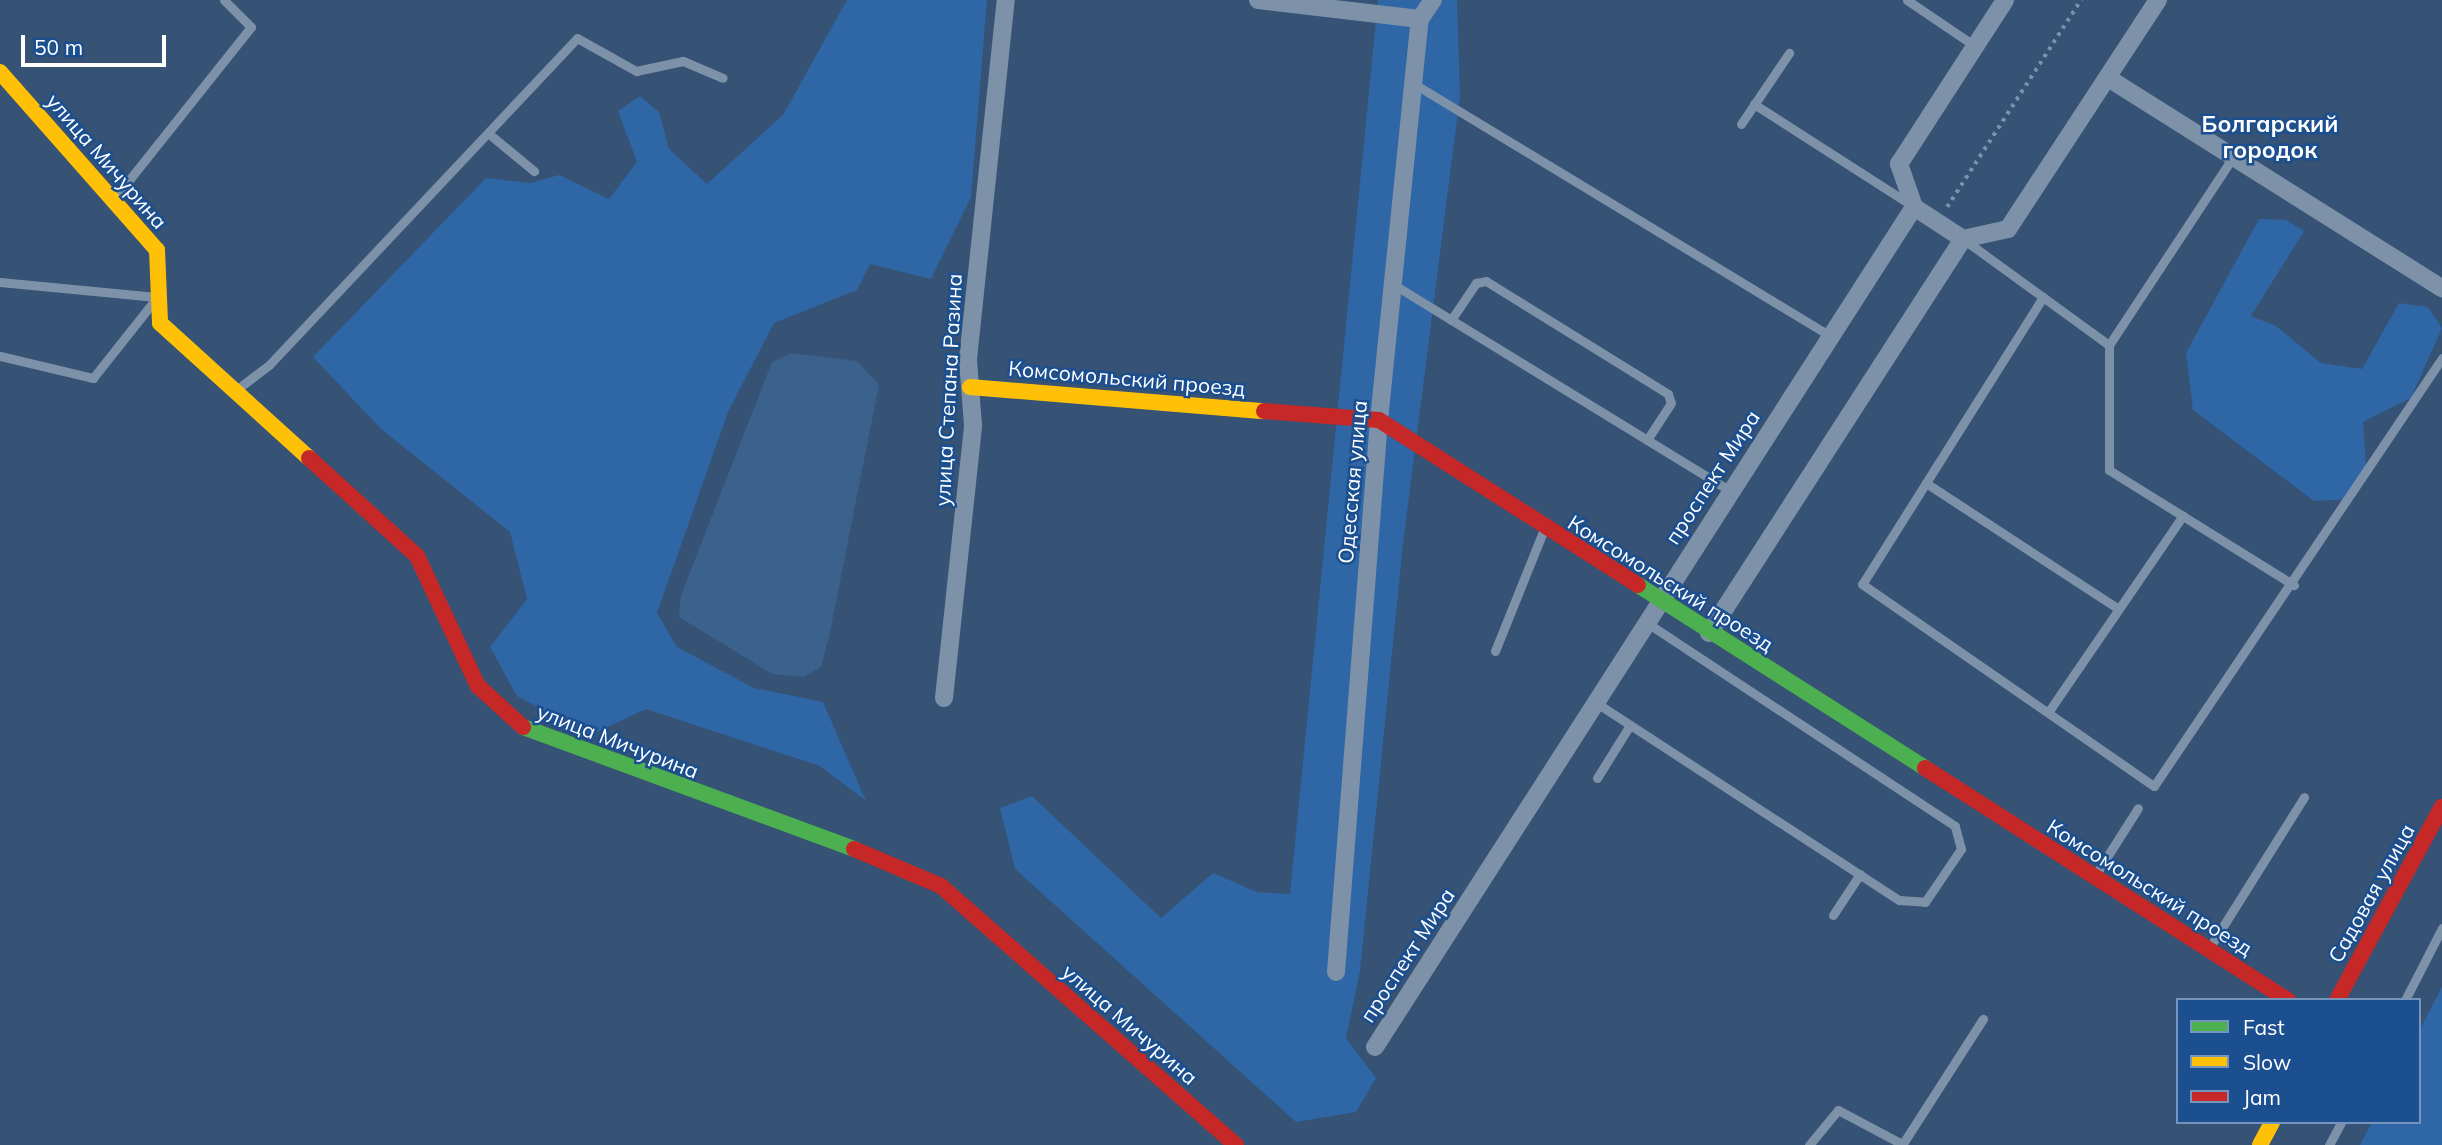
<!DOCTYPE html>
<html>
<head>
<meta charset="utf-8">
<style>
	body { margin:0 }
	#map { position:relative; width:2442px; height:1145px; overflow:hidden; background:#365274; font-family:Mulish,sans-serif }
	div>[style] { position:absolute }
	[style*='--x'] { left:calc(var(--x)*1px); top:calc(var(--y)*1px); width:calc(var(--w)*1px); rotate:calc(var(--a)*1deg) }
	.green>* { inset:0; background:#2f66a5 }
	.water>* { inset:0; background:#3b618d }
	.path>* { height:3.5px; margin-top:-1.75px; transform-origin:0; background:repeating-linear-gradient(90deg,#7d92a8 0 3.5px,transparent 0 8.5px) }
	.lane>* { height:9px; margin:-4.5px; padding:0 4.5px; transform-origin:4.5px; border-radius:4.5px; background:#7d92a8 }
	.street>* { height:18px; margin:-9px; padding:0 9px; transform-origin:9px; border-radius:9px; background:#7d92a8 }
	.fast>* { height:16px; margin:-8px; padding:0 8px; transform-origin:8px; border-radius:8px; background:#4caf50 }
	.slow>* { height:16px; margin:-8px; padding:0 8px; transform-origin:8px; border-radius:8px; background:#ffc107 }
	.jam>* { height:16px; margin:-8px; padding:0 8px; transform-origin:8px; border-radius:8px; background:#c62828 }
	span { translate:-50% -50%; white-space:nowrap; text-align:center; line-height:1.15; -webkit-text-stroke:5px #1b4f8f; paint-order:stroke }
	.street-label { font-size:21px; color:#fff }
	.neighbourhood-label { font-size:23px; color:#fff; font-weight:700 }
	.legend { position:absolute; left:2176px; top:998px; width:245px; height:126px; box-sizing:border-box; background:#1b4f8f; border:2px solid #7695bc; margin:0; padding:9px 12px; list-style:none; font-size:21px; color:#fff }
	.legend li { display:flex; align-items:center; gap:14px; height:35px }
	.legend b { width:35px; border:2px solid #7695bc }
	.scale { position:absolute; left:21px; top:35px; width:145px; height:32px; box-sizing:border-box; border:4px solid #fff; border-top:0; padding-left:9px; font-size:21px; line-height:24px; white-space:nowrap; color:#fff; -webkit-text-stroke:5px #1b4f8f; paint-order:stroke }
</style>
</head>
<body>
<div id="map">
	<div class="green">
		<i style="clip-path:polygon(847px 0,987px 0,971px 197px,931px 279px,870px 264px,857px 290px,774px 323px,728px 412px,657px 613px,677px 647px,754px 688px,823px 702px,866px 801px,820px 766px,646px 709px,590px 735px,517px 696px,490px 647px,527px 599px,510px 532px,381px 429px,313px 357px,486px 178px,530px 183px,559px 175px,609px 199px,637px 162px,618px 111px,640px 96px,659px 112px,669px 149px,707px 184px,783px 115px)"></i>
		<i style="clip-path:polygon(1378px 0,1457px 0,1460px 96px,1403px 544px,1360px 971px,1346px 1038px,1376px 1078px,1356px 1112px,1296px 1122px,1015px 869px,1000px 808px,1032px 796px,1161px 918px,1213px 873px,1257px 892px,1290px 894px)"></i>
		<i style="clip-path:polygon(2259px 219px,2286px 220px,2304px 231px,2251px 316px,2276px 326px,2321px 363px,2362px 369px,2399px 303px,2428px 307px,2442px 328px,2411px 398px,2363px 422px,2366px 465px,2350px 499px,2314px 501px,2193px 410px,2186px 353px)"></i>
		<i style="clip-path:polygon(2442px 987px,2442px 1145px,2360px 1145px,2372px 1122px,2419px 1122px,2419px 1031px)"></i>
	</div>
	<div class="water">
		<i style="clip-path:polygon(791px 353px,857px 361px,879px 385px,829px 637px,821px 667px,804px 677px,772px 674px,679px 617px,681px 595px,772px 362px)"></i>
	</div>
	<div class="path">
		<i style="--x:1947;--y:207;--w:247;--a:-57.1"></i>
	</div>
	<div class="lane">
		<i style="--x:1907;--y:0;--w:82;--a:34.1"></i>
		<i style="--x:1416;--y:85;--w:485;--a:31.2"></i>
		<i style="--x:1754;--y:104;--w:185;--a:32.7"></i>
		<i style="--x:1741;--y:124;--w:86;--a:-55.9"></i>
		<i style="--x:488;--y:133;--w:60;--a:39.6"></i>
		<i style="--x:2233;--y:157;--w:225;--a:123.4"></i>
		<i style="--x:2109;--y:345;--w:125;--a:90"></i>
		<i style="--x:2109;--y:470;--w:218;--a:31.9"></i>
		<i style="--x:114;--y:199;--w:220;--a:-51.5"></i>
		<i style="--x:251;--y:27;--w:38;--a:-135"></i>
		<i style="--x:1963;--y:239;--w:180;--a:36"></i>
		<i style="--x:0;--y:282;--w:157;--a:5.5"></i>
		<i style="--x:1396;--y:286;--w:393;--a:31.5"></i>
		<i style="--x:2043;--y:297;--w:339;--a:122.2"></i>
		<i style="--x:1862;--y:584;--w:355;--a:34.7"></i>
		<i style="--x:2154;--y:786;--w:516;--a:-56.06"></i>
		<i style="--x:1451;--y:320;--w:45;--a:-56"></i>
		<i style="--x:1476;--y:283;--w:10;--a:-11"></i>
		<i style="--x:1486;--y:281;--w:214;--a:31.8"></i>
		<i style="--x:1668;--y:394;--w:9;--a:72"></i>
		<i style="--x:1671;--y:403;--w:44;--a:123"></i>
		<i style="--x:0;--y:356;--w:96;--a:13.3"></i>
		<i style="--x:93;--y:378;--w:98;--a:-51.6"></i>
		<i style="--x:236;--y:390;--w:41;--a:-37.1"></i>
		<i style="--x:269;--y:365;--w:449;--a:-46.7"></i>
		<i style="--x:577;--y:38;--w:68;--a:29.2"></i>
		<i style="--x:636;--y:71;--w:48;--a:-12"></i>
		<i style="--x:683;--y:61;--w:43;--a:23"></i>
		<i style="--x:1926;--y:483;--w:228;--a:33.2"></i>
		<i style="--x:1495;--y:651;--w:131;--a:-68.1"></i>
		<i style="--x:1595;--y:702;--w:363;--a:33.1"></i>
		<i style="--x:1899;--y:900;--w:26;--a:4"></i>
		<i style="--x:1925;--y:902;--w:64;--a:-55.8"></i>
		<i style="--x:1961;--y:849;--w:24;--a:-105"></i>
		<i style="--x:1955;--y:826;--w:370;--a:-146.6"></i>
		<i style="--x:2049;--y:711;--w:237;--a:-55.6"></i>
		<i style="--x:1597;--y:778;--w:62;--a:-58.1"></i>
		<i style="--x:2096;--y:874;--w:78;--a:-57.5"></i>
		<i style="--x:1833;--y:915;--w:49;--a:-56.6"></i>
		<i style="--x:2210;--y:947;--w:177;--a:-57.9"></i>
		<i style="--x:2405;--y:1000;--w:81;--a:-62.8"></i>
		<i style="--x:1809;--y:1145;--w:45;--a:-50.4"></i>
		<i style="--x:1838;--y:1110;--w:72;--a:28"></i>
		<i style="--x:1902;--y:1145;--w:150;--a:-57.3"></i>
		<i style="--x:2329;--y:1145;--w:26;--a:-62"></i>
	</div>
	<div class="street">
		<i style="--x:1258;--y:0;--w:163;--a:6.7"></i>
		<i style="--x:2108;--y:78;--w:395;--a:32.2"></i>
		<i style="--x:1914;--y:207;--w:59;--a:33.1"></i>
		<i style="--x:1709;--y:633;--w:469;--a:-57.2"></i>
		<i style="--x:1963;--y:239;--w:46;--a:-12.5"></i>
		<i style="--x:2008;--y:229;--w:274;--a:-56.8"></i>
		<i style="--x:944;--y:698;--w:274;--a:-83.9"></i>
		<i style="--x:973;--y:426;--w:67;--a:-94.3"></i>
		<i style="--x:968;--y:359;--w:361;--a:-84"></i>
		<i style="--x:1336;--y:972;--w:554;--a:-85.55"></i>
		<i style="--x:1379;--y:420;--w:403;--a:-84.2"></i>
		<i style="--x:1420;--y:19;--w:23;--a:-56"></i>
		<i style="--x:1375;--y:1047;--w:998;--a:-57.31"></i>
		<i style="--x:1914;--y:207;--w:46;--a:-109.2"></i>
		<i style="--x:1899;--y:164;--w:195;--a:-57.1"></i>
	</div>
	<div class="fast">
		<i style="--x:1638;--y:585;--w:340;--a:32.5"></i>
		<i style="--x:523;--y:727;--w:353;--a:20.2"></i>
	</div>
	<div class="slow">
		<i style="--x:0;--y:72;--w:237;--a:48.6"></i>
		<i style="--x:157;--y:250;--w:73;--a:87.6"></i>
		<i style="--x:160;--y:323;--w:201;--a:42.2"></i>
		<i style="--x:970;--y:387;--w:295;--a:4.7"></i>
		<i style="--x:2260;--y:1145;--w:26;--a:-62"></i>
	</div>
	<div class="jam">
		<i style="--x:1264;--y:411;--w:115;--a:4.5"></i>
		<i style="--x:1379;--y:420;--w:307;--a:32.5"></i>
		<i style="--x:309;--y:458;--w:146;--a:42.2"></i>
		<i style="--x:417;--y:556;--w:144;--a:64.9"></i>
		<i style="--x:478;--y:686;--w:61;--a:42.3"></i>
		<i style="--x:1925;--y:768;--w:431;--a:32.6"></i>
		<i style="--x:854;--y:849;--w:95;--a:23"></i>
		<i style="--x:941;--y:886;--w:393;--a:41.3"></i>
		<i style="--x:2337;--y:1000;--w:220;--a:-61.5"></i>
	</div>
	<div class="street-label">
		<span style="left:107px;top:161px;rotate:49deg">улица Мичурина</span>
		<span style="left:1127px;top:378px;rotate:5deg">Комсомольский проезд</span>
		<span style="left:948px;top:390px;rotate:-87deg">улица Степана Разина</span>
		<span style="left:1712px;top:477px;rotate:-57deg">проспект Мира</span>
		<span style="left:1352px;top:482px;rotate:-85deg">Одесская улица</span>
		<span style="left:1671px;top:583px;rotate:32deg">Комсомольский проезд</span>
		<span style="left:618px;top:741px;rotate:21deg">улица Мичурина</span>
		<span style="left:2150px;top:887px;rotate:32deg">Комсомольский проезд</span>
		<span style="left:2371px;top:893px;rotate:-61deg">Садовая улица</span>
		<span style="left:1407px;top:955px;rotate:-57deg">проспект Мира</span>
		<span style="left:1130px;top:1024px;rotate:41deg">улица Мичурина</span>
	</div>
	<div class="neighbourhood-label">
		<span style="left:2270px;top:137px">Болгарский<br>городок</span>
	</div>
	<ul class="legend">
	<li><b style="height:9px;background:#4caf50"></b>Fast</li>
	<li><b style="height:9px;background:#ffc107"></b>Slow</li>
	<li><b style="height:9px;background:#c62828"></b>Jam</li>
	</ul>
	<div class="scale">50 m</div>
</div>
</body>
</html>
